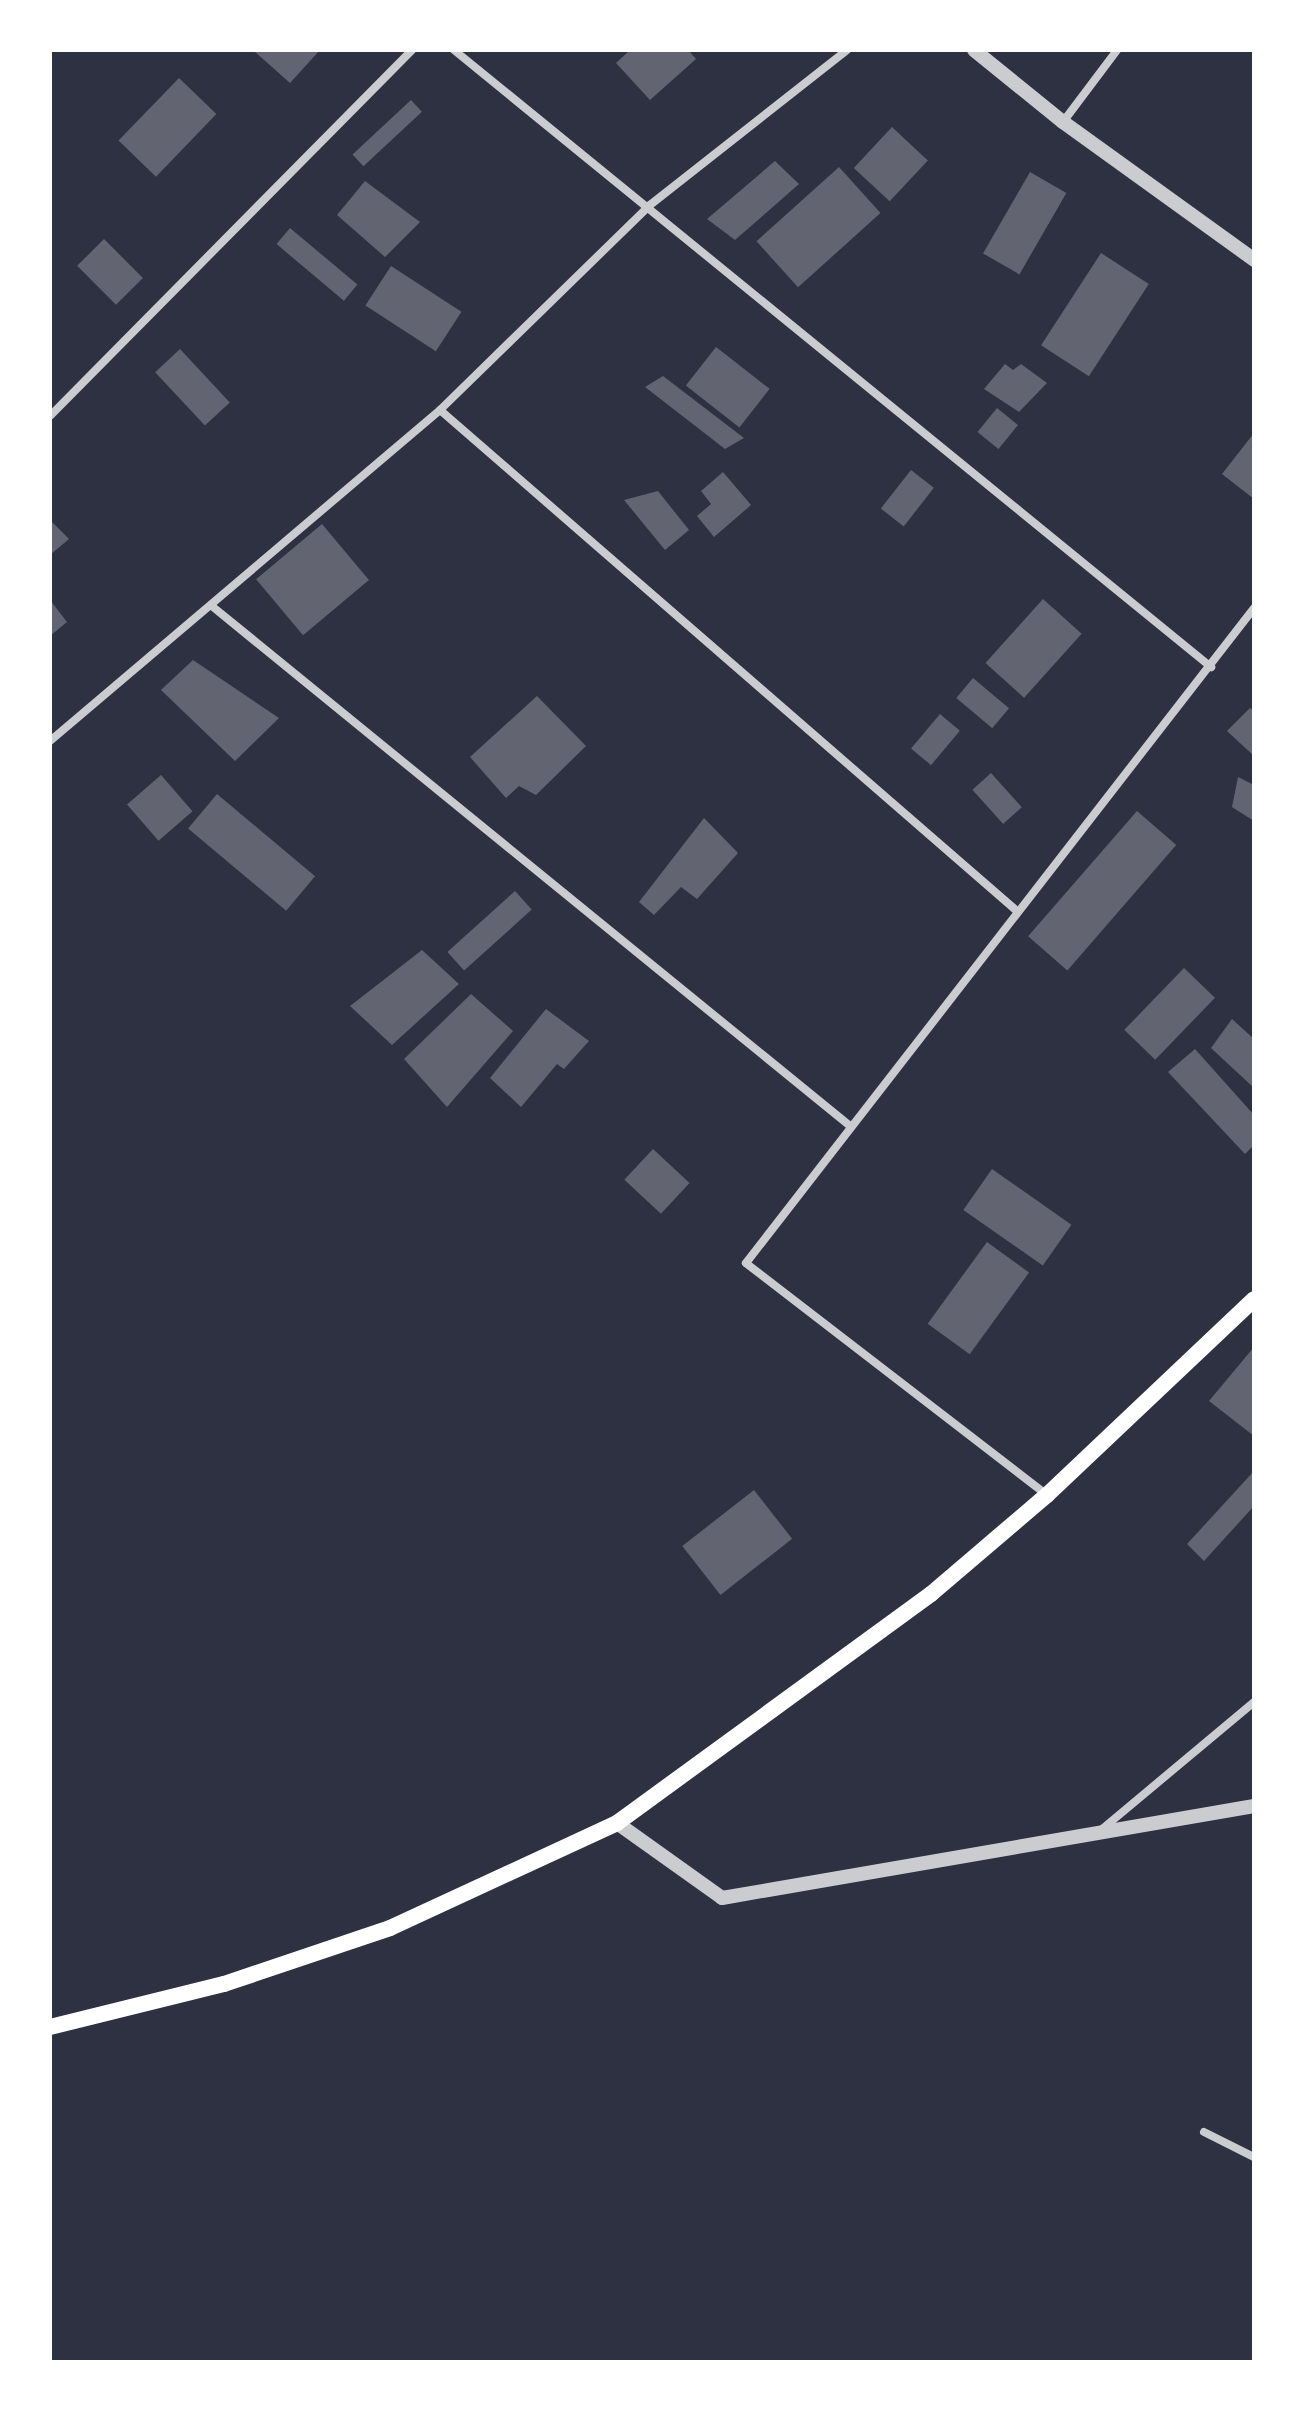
<!DOCTYPE html>
<html>
<head>
<meta charset="utf-8">
<style>
	body { margin:0 }
	#map { position:relative; width:1304px; height:2412px; overflow:hidden; background:#2d3142; font-family:"IBM Plex Sans",sans-serif }
	div>[style] { position:absolute }
	[style*='--x'] { left:calc(var(--x)*1px); top:calc(var(--y)*1px); width:calc(var(--w)*1px); rotate:calc(var(--a)*1deg) }
	.building>* { inset:0; background:#626471; transform-origin:0 0 }
	.minor>* { height:8px; margin:-4px; padding:0 4px; transform-origin:4px; border-radius:4px; background:#caccd0 }
	.tertiary>* { height:14px; margin:-7px; padding:0 7px; transform-origin:7px; border-radius:7px; background:#caccd0 }
	.secondary>* { height:16px; margin:-8px; padding:0 8px; transform-origin:8px; border-radius:8px; background:#fff }
	span { translate:-50% -50%; white-space:nowrap; text-align:center; line-height:1.15; -webkit-text-stroke:6px #fff; paint-order:stroke }
	.frame { position:absolute; inset:0; border:52px solid #fff; pointer-events:none }
</style>
</head>
<body>
<div id="map">
	<div class="building">
		<i style="clip-path:polygon(253px 50px,320px 50px,290px 83px)"></i>
		<i style="clip-path:polygon(630px 50px,688px 50px,696px 59px,650px 100px,616px 63px)"></i>
		<i style="left:179px;top:78px;width:52px;height:87px;rotate:44deg"></i>
		<i style="left:411px;top:100px;width:16px;height:80px;rotate:47deg"></i>
		<i style="left:892px;top:127px;width:49px;height:56px;rotate:43deg"></i>
		<i style="clip-path:polygon(775px 161px,799px 184px,735px 240px,707px 219px)"></i>
		<i style="left:839px;top:167px;width:62px;height:111px;rotate:48deg"></i>
		<i style="left:1030px;top:172px;width:42px;height:94px;rotate:30deg"></i>
		<i style="clip-path:polygon(365px 181px,420px 222px,385px 257px,337px 215px)"></i>
		<i style="left:290px;top:228px;width:88px;height:21px;rotate:40deg"></i>
		<i style="left:104px;top:239px;width:55px;height:38px;rotate:45deg"></i>
		<i style="left:1101px;top:253px;width:57px;height:110px;rotate:33deg"></i>
		<i style="left:391px;top:266px;width:84px;height:47px;rotate:33deg"></i>
		<i style="left:716px;top:347px;width:68px;height:49px;rotate:38deg"></i>
		<i style="left:180px;top:349px;width:73px;height:34px;rotate:47deg"></i>
		<i style="clip-path:polygon(1005px 364px,1013px 370px,1021px 364px,1047px 383px,1019px 412px,984px 389px)"></i>
		<i style="clip-path:polygon(663px 376px,744px 438px,725px 449px,645px 387px)"></i>
		<i style="left:997px;top:408px;width:27px;height:31px;rotate:39deg"></i>
		<i style="clip-path:polygon(1254px 433px,1254px 499px,1222px 474px)"></i>
		<i style="left:911px;top:470px;width:29px;height:49px;rotate:38deg"></i>
		<i style="clip-path:polygon(723px 472px,751px 505px,714px 537px,697px 516px,711px 504px,701px 491px)"></i>
		<i style="clip-path:polygon(658px 491px,689px 530px,665px 550px,624px 500px)"></i>
		<i style="clip-path:polygon(50px 520px,69px 539px,50px 555px)"></i>
		<i style="left:322px;top:524px;width:73px;height:86px;rotate:50deg"></i>
		<i style="left:1043px;top:599px;width:52px;height:86px;rotate:42deg"></i>
		<i style="clip-path:polygon(50px 600px,67px 622px,50px 636px)"></i>
		<i style="clip-path:polygon(193px 660px,279px 718px,235px 761px,161px 690px)"></i>
		<i style="left:973px;top:678px;width:47px;height:26px;rotate:40deg"></i>
		<i style="clip-path:polygon(537px 696px,586px 746px,536px 795px,519px 786px,506px 798px,470px 757px)"></i>
		<i style="clip-path:polygon(1250px 708px,1254px 711px,1254px 756px,1227px 731px)"></i>
		<i style="left:940px;top:714px;width:26px;height:45px;rotate:40deg"></i>
		<i style="left:991px;top:773px;width:46px;height:25px;rotate:48deg"></i>
		<i style="left:161px;top:775px;width:48px;height:45px;rotate:49deg"></i>
		<i style="clip-path:polygon(1238px 777px,1254px 785px,1254px 821px,1232px 807px)"></i>
		<i style="left:217px;top:794px;width:128px;height:45px;rotate:40deg"></i>
		<i style="left:1137px;top:811px;width:52px;height:166px;rotate:41deg"></i>
		<i style="clip-path:polygon(704px 818px,738px 853px,697px 899px,681px 887px,654px 915px,639px 902px)"></i>
		<i style="left:515px;top:891px;width:25px;height:91px;rotate:48deg"></i>
		<i style="clip-path:polygon(422px 950px,459px 984px,392px 1045px,350px 1006px)"></i>
		<i style="left:1184px;top:968px;width:43px;height:86px;rotate:44deg"></i>
		<i style="clip-path:polygon(471px 994px,513px 1031px,447px 1107px,404px 1059px)"></i>
		<i style="clip-path:polygon(546px 1009px,589px 1041px,564px 1069px,557px 1064px,521px 1107px,490px 1078px)"></i>
		<i style="clip-path:polygon(1232px 1019px,1254px 1039px,1254px 1088px,1211px 1048px)"></i>
		<i style="clip-path:polygon(1195px 1049px,1254px 1115px,1254px 1145px,1245px 1154px,1168px 1072px)"></i>
		<i style="left:653px;top:1149px;width:50px;height:42px;rotate:43deg"></i>
		<i style="left:992px;top:1169px;width:97px;height:50px;rotate:35deg"></i>
		<i style="left:987px;top:1242px;width:52px;height:101px;rotate:36deg"></i>
		<i style="clip-path:polygon(1254px 1347px,1254px 1436px,1209px 1401px)"></i>
		<i style="clip-path:polygon(1254px 1471px,1254px 1506px,1204px 1561px,1187px 1544px)"></i>
		<i style="left:754px;top:1490px;width:62px;height:91px;rotate:52deg"></i>
	</div>
	<div class="minor">
		<i style="--x:454;--y:50;--w:977;--a:39.18"></i>
		<i style="--x:1063;--y:122;--w:90;--a:-53.1"></i>
		<i style="--x:440;--y:410;--w:764;--a:40.97"></i>
		<i style="--x:50;--y:416;--w:515;--a:-45.31"></i>
		<i style="--x:213;--y:607;--w:822;--a:39.17"></i>
		<i style="--x:50;--y:741;--w:512;--a:-40.32"></i>
		<i style="--x:440;--y:410;--w:293;--a:-44.3"></i>
		<i style="--x:650;--y:205;--w:251;--a:-38.2"></i>
		<i style="--x:1047;--y:1495;--w:380;--a:-142.4"></i>
		<i style="--x:746;--y:1263;--w:829;--a:-52.2"></i>
		<i style="--x:1101;--y:1830;--w:199;--a:-39.9"></i>
		<i style="--x:1204;--y:2132;--w:56;--a:26.6"></i>
	</div>
	<div class="tertiary">
		<i style="--x:974;--y:50;--w:114;--a:39"></i>
		<i style="--x:1063;--y:122;--w:236;--a:35.8"></i>
		<i style="--x:617;--y:1823;--w:129;--a:35.5"></i>
		<i style="--x:722;--y:1898;--w:540;--a:-9.81"></i>
	</div>
	<div class="secondary">
		<i style="--x:50;--y:2027;--w:179;--a:-13.9"></i>
		<i style="--x:224;--y:1984;--w:175;--a:-18.6"></i>
		<i style="--x:390;--y:1928;--w:250;--a:-24.8"></i>
		<i style="--x:617;--y:1823;--w:389;--a:-36.1"></i>
		<i style="--x:931;--y:1594;--w:153;--a:-40.5"></i>
		<i style="--x:1047;--y:1495;--w:285;--a:-43.4"></i>
	</div>
	<div class="frame"></div>
</div>
</body>
</html>
